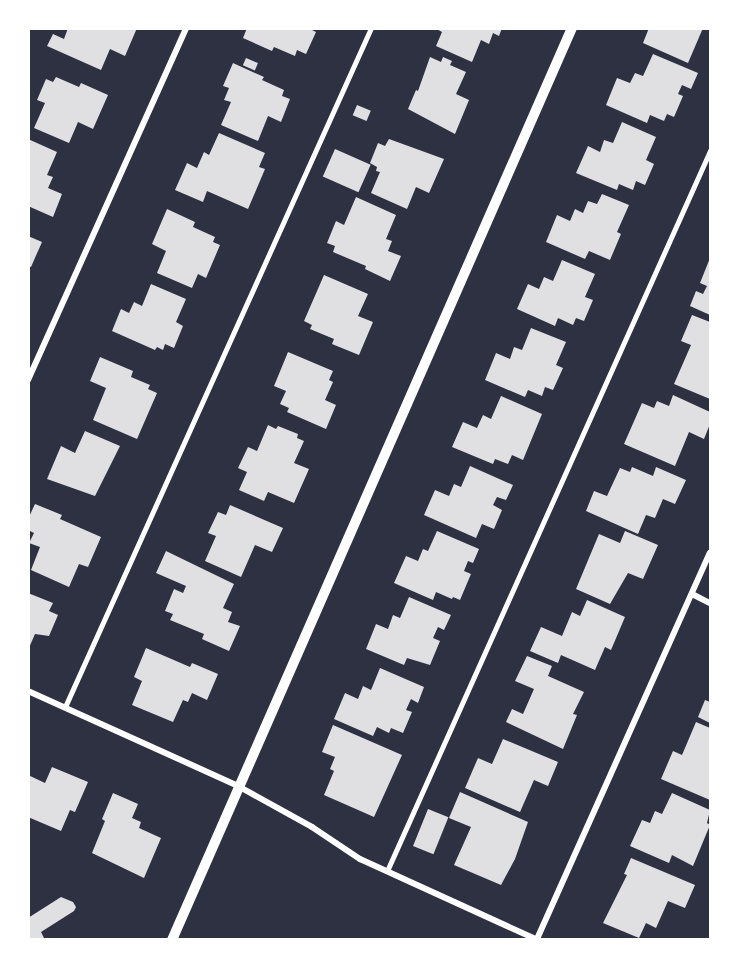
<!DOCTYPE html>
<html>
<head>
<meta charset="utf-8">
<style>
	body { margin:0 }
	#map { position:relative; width:739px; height:968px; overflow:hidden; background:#2d3142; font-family:"Sofia Sans Condensed",sans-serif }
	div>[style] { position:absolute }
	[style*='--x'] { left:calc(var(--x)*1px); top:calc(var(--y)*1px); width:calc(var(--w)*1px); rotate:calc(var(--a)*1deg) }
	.building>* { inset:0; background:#e0e0e3; transform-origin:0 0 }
	.service>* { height:4.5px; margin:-2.25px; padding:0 2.25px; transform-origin:2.25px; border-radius:2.25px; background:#fff }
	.minor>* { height:6px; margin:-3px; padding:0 3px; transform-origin:3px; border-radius:3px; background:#fff }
	.tertiary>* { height:10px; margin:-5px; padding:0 5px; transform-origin:5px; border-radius:5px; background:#fff }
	span { translate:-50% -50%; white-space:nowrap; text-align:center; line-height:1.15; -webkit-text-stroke:4.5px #fff; paint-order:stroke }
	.frame { position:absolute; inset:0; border:30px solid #fff; pointer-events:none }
</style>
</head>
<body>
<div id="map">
	<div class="building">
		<i style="clip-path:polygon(68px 28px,137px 28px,125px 56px,110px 49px,101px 70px,47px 46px,53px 34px,64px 39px)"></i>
		<i style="clip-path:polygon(247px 28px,308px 28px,316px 32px,306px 54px,297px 50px,295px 56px,274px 47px,272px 51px,243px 38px)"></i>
		<i style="clip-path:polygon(435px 28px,502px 28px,499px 36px,493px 33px,489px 44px,481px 40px,472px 62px,436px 46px,442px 32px)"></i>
		<i style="clip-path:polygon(649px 28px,703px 28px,688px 63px,643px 43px)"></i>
		<i style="clip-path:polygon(653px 54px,698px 73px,691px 89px,682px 85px,678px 94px,683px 96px,674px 117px,667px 114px,664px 121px,650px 115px,647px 123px,606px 105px,617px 78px,630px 83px,635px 73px,643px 76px)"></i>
		<i style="clip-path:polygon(430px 57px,441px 62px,443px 57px,452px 61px,450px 65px,466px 72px,456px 94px,469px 100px,455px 134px,408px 109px,416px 90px,418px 91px)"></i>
		<i style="left:246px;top:58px;width:13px;height:8px;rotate:23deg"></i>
		<i style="clip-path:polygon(233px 63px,264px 77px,262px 80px,284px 90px,282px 96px,290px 99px,281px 122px,268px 116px,258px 141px,221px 125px,231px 102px,224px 100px,229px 88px,223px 86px)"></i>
		<i style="clip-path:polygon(56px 77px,79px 87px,81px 83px,108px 95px,93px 129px,78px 122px,69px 143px,34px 128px,45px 103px,37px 100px,46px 79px,53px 82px)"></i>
		<i style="left:357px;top:105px;width:15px;height:11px;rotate:23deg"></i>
		<i style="clip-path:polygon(622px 122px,656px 137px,646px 160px,654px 164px,645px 185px,636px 181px,633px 190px,619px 184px,617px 190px,576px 173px,588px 146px,600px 152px,604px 140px,613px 143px)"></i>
		<i style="clip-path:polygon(219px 133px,265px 153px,259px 167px,265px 169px,248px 209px,207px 191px,203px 202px,175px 190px,187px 163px,197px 168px,204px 152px,209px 155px)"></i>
		<i style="clip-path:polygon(28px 139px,57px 152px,47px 175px,53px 177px,48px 188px,62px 194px,53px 217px,28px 206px)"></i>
		<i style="clip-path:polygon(389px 139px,444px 159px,429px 193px,416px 187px,407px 209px,371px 193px,380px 172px,376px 171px,377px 167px,370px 163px,378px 143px,385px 146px)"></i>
		<i style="left:335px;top:149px;width:39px;height:30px;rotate:24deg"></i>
		<i style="clip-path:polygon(602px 194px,629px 205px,617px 232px,621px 234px,610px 260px,589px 251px,585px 259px,546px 242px,557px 215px,570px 221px,575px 209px,583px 213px,588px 201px,597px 204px)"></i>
		<i style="clip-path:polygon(356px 197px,396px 215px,386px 239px,392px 241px,388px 251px,401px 256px,390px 281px,365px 269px,366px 266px,333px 252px,335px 246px,327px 243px,336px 221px,344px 225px)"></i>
		<i style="clip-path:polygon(167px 209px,195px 222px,193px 227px,215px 237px,213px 242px,220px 245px,206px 278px,198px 274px,192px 288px,157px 273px,166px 251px,152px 244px)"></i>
		<i style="clip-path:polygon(28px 236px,42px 242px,31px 267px,28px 266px)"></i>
		<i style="clip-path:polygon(710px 258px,710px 315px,690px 306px,696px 291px,703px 294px,707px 286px,700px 283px)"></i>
		<i style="clip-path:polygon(562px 260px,595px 274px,585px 297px,593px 300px,584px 321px,576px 318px,573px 325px,558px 318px,555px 326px,517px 309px,528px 284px,539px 289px,544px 277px,553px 281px)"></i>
		<i style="clip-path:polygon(324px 275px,368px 294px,358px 316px,373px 322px,359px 355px,332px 344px,334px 339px,310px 329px,312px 325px,304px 321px)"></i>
		<i style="clip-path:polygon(151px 284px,186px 299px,176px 322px,183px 326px,174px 348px,165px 344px,163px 350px,157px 347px,155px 350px,112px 331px,121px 309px,129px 313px,134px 302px,142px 306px)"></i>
		<i style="clip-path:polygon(692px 315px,710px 322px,710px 399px,674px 384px,691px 345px,681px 341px)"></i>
		<i style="clip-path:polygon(531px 328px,566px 342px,556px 365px,563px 368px,553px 390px,545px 387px,542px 396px,528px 390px,525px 397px,485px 380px,496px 353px,510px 359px,514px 347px,522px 350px)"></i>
		<i style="clip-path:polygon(288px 352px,333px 371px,329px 380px,333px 382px,325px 400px,336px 405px,326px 429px,287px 412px,289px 408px,280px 404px,286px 391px,274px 386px)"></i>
		<i style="clip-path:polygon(100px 357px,133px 371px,131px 377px,150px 385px,148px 389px,157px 393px,137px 439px,93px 420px,106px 388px,90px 381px)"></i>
		<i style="clip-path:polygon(673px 395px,710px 412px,710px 424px,704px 439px,689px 432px,675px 466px,624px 444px,642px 403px,654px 408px,657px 401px,669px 406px)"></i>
		<i style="clip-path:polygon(501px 396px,542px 414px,523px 460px,512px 455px,508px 464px,495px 459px,493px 464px,452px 447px,463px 422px,477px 428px,483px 415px,491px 419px)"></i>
		<i style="clip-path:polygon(268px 425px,276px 429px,278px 426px,298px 434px,297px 438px,304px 441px,294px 463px,309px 469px,294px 503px,268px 492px,264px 501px,239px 490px,247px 472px,238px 468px,248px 447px,257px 451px)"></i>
		<i style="clip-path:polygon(85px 431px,120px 446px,95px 496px,47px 479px,61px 446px,75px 453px)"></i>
		<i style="clip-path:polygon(470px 466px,513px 485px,506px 500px,497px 497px,493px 505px,502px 510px,494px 529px,482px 524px,476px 538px,424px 515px,435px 490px,449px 496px,454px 484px,461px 487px)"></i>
		<i style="clip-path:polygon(632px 467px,653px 476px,656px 467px,686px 480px,675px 504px,663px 499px,655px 518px,646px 515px,638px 534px,586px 511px,594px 491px,607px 496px,620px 468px,630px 472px)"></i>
		<i style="clip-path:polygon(35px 504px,62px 515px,60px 519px,101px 537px,88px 567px,79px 564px,69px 587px,31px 570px,40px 547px,29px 543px,34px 533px,28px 530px,28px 519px)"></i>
		<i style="clip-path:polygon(230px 505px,283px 528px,272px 552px,255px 545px,241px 577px,205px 561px,216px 536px,208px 533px,218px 512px,226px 515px)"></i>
		<i style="clip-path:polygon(437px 531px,479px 549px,473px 563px,468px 561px,464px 571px,471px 574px,460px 600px,453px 597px,452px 599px,436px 592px,433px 600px,394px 583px,406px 556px,418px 561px,423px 549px,428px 551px)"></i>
		<i style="clip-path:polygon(625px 531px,658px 545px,643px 579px,628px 573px,610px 604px,576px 589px,599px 534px,620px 543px)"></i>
		<i style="clip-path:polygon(166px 551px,234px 584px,223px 608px,232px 612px,228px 622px,240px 626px,229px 651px,202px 639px,204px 634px,170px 620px,173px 614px,165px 611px,174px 589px,183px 593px,186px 586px,156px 573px)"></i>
		<i style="clip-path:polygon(28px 593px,53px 603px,49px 611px,58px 615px,49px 636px,35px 634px,28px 650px)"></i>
		<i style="clip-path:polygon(409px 597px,451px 615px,444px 630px,438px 627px,433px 638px,440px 641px,430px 665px,407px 658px,404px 665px,366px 649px,376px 624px,388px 629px,393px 615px,400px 618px)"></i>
		<i style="clip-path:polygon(587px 600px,625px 617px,611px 650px,605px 647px,595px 670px,561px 655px,558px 663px,530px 651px,541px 627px,562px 636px,572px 612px,580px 616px)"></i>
		<i style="clip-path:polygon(146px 648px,190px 667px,192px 663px,218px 674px,207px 700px,192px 693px,188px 702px,183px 700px,173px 722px,132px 705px,142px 681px,134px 677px)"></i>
		<i style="clip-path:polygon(527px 656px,552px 666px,548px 676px,584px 692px,573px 714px,577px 715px,563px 749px,506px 722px,512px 709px,523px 714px,534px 689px,515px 681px)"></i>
		<i style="clip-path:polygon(380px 668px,424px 687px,418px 703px,411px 699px,406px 710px,412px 712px,403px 733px,391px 728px,389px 733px,377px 727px,373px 736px,334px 719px,345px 693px,358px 699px,363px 686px,371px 690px)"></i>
		<i style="clip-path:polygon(705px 700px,710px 702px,710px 723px,698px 717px)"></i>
		<i style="clip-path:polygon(696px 722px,710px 728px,710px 800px,661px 779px,673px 751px,682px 755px)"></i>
		<i style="clip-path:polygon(333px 725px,402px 755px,374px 817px,324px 795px,334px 771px,330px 769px,335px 757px,322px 752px)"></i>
		<i style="clip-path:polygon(503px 739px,558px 762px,548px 786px,534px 780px,520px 812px,465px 788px,478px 758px,492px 764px)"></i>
		<i style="clip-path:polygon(52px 767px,88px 782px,75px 812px,70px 810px,61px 831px,28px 817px,28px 775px,45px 783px)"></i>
		<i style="clip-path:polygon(460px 792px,528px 822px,515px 859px,501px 885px,454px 865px,471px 827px,449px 818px)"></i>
		<i style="clip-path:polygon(113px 793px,138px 804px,132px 818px,141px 822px,139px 828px,161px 838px,144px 878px,92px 853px,105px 821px,102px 819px)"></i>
		<i style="clip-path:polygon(672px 793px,710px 810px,707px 823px,710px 825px,693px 866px,672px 855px,669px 863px,630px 846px,642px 820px,650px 823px,655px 811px,662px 814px)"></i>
		<i style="left:428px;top:809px;width:22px;height:40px;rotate:22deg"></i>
		<i style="clip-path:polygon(631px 858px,695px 885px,685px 908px,668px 901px,656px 928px,646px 923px,639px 938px,603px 923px,627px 875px,624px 874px)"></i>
		<i style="clip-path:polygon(61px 897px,73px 902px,76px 907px,74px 911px,41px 932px,45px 940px,28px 940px,28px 918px)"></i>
	</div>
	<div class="service">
		<i style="--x:65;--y:707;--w:745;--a:-65.74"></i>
		<i style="--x:387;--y:871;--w:789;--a:-65.84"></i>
	</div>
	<div class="minor">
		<i style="--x:28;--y:380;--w:386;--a:-65.8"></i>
		<i style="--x:692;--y:594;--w:20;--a:27"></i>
		<i style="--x:28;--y:691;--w:230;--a:24.3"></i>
		<i style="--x:238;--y:786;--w:85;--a:29"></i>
		<i style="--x:312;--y:827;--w:58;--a:33.7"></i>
		<i style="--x:360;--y:859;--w:196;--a:24.5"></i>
		<i style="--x:537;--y:939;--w:423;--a:-65.9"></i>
	</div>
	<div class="tertiary">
		<i style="--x:172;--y:940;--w:996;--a:-66.32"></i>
	</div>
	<div class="frame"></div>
</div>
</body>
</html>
